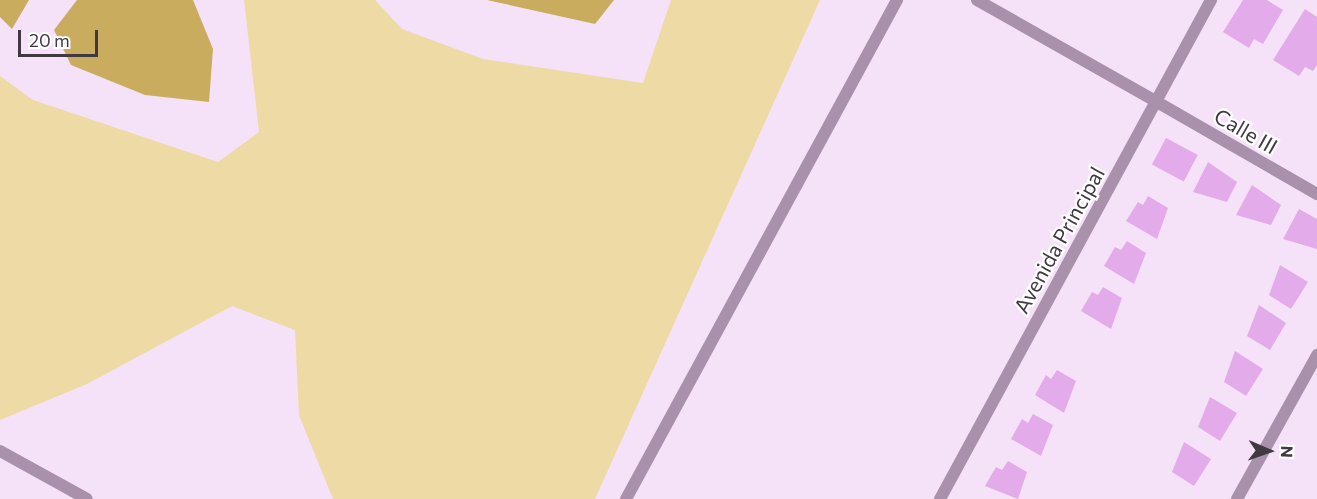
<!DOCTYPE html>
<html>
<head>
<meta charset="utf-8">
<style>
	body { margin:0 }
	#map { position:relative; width:1317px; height:499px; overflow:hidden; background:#f5e2f8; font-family:Commissioner,sans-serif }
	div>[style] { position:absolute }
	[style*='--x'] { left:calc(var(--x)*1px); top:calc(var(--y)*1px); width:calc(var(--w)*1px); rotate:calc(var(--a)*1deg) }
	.green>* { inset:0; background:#eedaa4 }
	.water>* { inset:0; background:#c9ac5d }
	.building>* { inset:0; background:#e3abe9; transform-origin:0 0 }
	.minor>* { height:12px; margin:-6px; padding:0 6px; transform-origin:6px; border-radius:6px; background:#a991ac }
	.tertiary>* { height:12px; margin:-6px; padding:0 6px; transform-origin:6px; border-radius:6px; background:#a991ac }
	span { translate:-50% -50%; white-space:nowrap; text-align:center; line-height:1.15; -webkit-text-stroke:4.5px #fff; paint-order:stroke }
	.street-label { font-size:21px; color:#413942 }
	.north { position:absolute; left:1239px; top:421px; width:60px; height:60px; -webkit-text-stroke:4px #fff; paint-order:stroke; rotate:92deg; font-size:16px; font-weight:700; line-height:24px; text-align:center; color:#413942 }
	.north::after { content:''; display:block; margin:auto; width:21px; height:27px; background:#413942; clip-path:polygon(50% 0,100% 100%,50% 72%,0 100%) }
	.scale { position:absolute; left:18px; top:30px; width:80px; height:27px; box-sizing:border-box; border:3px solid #413942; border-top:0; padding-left:8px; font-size:18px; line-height:21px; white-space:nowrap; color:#413942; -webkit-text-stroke:4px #fff; paint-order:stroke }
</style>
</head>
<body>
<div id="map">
	<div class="green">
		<i style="clip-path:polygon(244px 0,375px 0,402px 29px,483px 59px,643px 83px,671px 0,820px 0,595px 499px,333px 499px,299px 415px,295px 330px,232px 306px,87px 384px,0 420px,0 76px,33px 100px,218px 162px,259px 132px)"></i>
	</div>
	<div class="water">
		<i style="clip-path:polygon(0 0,29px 0,12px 29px,0 17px)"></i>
		<i style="clip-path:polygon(77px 0,193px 0,213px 49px,209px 102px,145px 95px,71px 65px,54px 30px)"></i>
		<i style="clip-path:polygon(487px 0,614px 0,595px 24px)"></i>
	</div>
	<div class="building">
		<i style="clip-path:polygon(1243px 0,1267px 0,1283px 10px,1263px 44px,1254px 39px,1249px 48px,1223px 32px)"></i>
		<i style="clip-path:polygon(1305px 9px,1317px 17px,1317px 65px,1313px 71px,1305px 67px,1299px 76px,1273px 60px)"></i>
		<i style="left:1166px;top:138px;width:36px;height:30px;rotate:28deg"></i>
		<i style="clip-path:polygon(1208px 162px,1237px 182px,1227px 202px,1193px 192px)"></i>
		<i style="clip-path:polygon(1252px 185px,1281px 205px,1271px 225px,1236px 215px)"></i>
		<i style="clip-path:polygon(1148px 196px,1168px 208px,1157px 239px,1126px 221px,1138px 202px,1143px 205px)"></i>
		<i style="clip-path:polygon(1299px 209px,1317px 219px,1317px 249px,1283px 239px)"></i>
		<i style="clip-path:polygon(1127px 241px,1146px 253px,1134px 284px,1104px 266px,1115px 247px,1121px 250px)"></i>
		<i style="clip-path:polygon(1280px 265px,1308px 282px,1291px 309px,1269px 295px)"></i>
		<i style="clip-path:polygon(1103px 287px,1122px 298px,1111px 329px,1081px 311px,1092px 292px,1098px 295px)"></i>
		<i style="clip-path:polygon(1259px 305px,1286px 323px,1270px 350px,1247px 336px)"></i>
		<i style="clip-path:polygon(1235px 351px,1263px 369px,1246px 396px,1224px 382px)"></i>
		<i style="clip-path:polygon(1057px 370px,1076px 381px,1064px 413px,1035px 395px,1046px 375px,1051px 379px)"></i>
		<i style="clip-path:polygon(1210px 397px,1237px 413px,1220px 441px,1198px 427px)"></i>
		<i style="clip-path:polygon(1033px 414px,1053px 425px,1041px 456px,1011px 439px,1022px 419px,1028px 423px)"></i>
		<i style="clip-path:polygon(1184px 442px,1211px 459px,1194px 486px,1172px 472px)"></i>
		<i style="clip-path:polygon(1008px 461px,1027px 472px,1018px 499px,985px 486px,996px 467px,1002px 470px)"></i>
	</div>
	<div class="minor">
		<i style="--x:977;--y:0;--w:207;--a:29.5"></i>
		<i style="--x:0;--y:451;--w:99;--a:28.9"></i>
		<i style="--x:626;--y:499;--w:568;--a:-61.49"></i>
		<i style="--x:1237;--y:499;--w:165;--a:-60.9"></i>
	</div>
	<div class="tertiary">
		<i style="--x:1157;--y:102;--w:185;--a:29.9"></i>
		<i style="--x:940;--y:499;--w:568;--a:-61.49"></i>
	</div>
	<div class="street-label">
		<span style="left:1246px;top:131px;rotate:30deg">Calle III</span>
		<span style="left:1059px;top:240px;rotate:-61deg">Avenida Principal</span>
	</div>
	<div class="north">N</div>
	<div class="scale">20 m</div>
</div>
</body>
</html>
